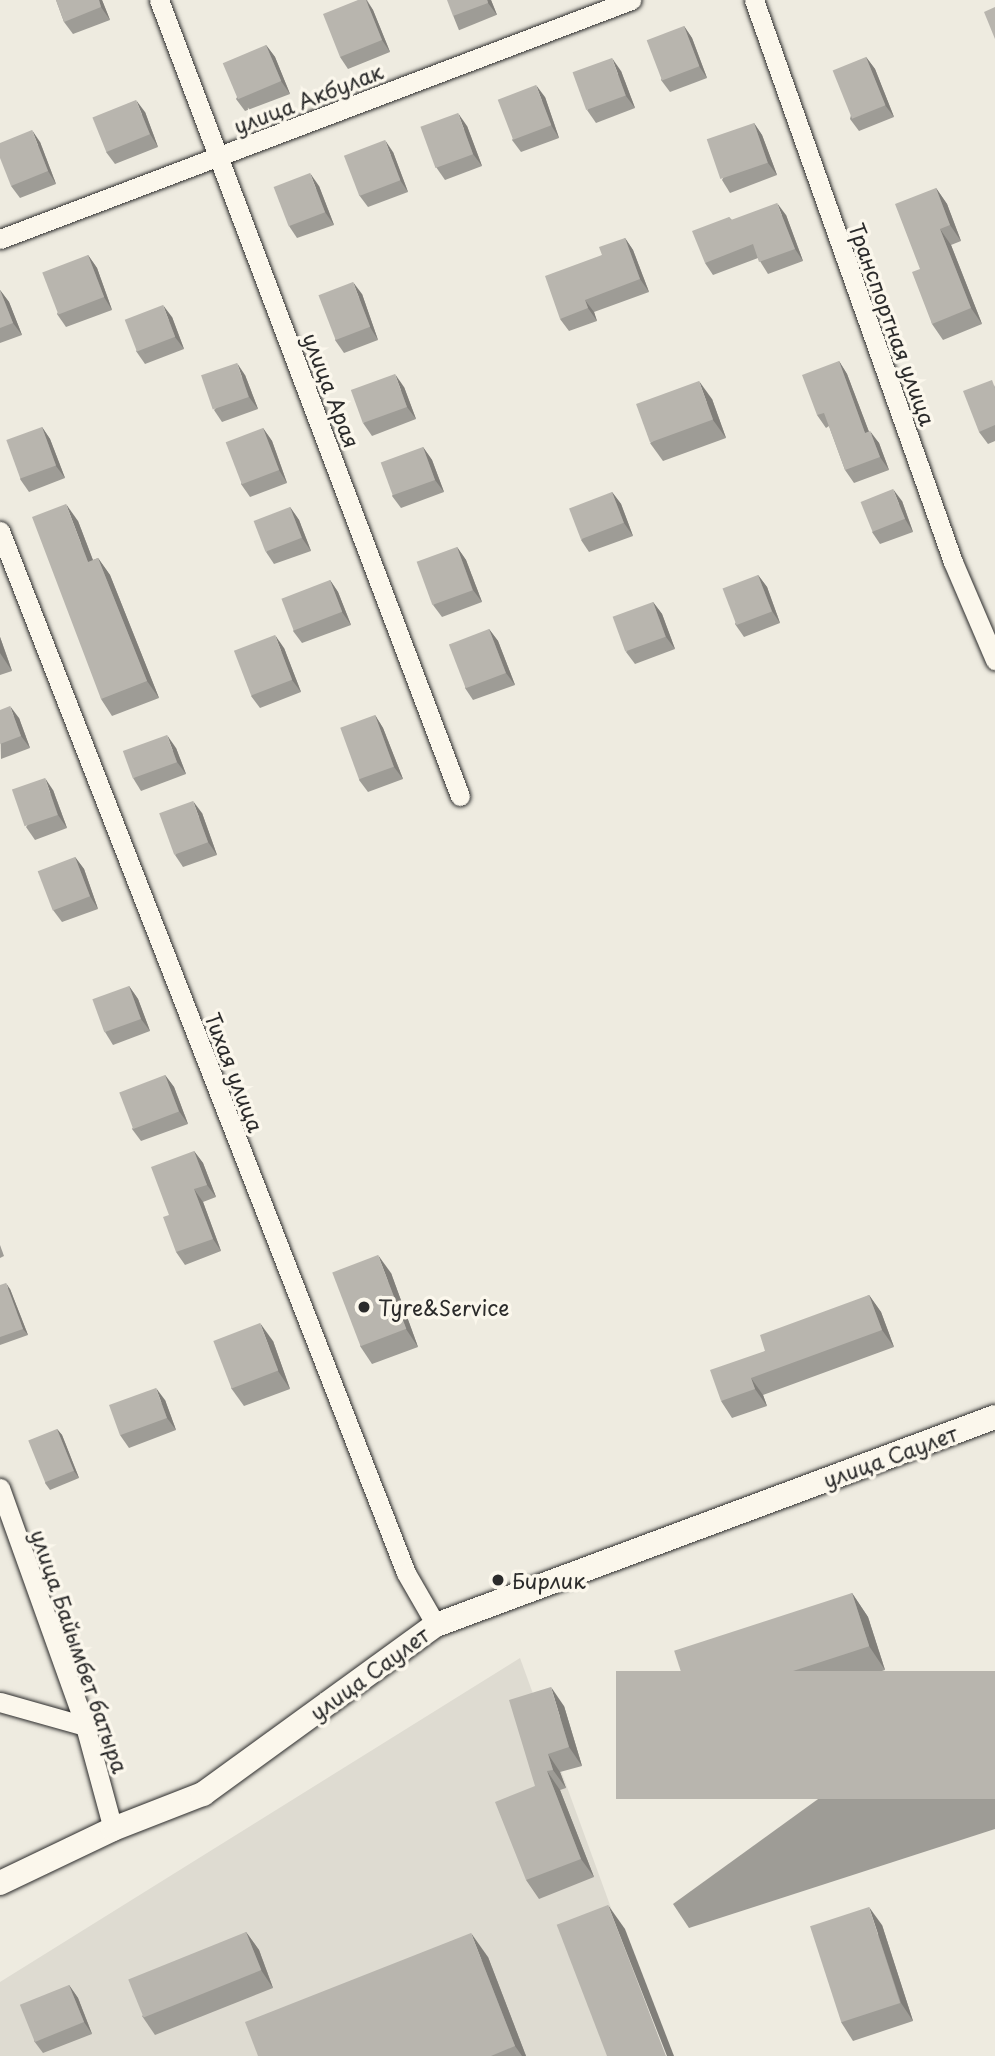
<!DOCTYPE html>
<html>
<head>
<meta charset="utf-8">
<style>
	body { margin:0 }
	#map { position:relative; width:995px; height:2056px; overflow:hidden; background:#eeebe0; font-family:"Playpen Sans",sans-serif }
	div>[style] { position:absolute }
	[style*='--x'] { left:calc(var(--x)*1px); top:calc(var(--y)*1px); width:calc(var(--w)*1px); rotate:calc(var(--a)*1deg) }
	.built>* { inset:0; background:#dedbd1 }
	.roads { filter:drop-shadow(0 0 2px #2b2b2b) drop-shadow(0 0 2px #2b2b2b) }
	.minor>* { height:19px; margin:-9.5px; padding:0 9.5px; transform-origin:9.5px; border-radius:9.5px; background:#fbf7ec }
	.tertiary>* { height:24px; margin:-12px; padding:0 12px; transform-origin:12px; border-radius:12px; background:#fbf7ec }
	.wall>* { inset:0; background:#9e9c96; transform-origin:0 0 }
	.shaded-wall>* { inset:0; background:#817f7a }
	.building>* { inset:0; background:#b8b5ae; transform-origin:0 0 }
	.dots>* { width:19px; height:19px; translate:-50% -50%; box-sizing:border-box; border:4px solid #fbf7ec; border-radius:50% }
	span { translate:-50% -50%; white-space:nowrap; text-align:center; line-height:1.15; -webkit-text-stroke:7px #fbf7ec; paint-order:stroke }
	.street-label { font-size:21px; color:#2b2b2b }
	.poi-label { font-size:21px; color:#2b2b2b }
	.left { translate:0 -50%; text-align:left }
</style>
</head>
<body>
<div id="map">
	<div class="built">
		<i style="clip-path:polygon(520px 1658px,665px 2056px,0 2056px,0 1982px)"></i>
	</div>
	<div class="roads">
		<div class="minor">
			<i style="--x:159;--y:0;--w:851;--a:69.29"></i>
			<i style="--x:754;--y:0;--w:596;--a:70.5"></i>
			<i style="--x:953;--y:562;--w:107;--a:66.8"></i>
			<i style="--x:0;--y:239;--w:675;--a:-20.74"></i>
			<i style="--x:0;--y:531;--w:1118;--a:68.71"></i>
			<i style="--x:406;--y:1573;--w:60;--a:60"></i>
			<i style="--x:0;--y:1488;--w:253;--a:70.3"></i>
			<i style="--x:85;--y:1726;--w:107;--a:74.8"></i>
			<i style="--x:0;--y:1702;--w:88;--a:15.8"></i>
		</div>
		<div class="tertiary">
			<i style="--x:0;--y:1883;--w:125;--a:-25.5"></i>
			<i style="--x:113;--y:1829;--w:97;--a:-21.3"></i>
			<i style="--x:203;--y:1794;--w:288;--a:-36"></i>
			<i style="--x:436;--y:1625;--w:596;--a:-20.41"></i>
		</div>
	</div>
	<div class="wall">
		<i style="clip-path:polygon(56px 0,102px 0,110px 20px,73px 34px,64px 22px)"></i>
		<i style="clip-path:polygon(358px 0,367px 0,373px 10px,390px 52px,348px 69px,340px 57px)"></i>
		<i style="left:491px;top:0;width:16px;height:41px;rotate:68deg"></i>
		<i style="clip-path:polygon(684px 26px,692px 38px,707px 78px,670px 92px,661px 80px)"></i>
		<i style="clip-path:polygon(266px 45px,275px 57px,290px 94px,245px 111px,236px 99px)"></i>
		<i style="clip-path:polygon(866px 57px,875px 69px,894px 117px,859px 131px,850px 119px)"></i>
		<i style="clip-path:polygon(621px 71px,635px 108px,596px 123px,587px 110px)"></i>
		<i style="clip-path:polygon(545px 97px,559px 138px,521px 152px,512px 140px)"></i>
		<i style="clip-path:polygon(145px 112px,158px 147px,115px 164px,106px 152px)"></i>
		<i style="clip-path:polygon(754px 123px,762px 135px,777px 175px,730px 193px,722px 180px)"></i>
		<i style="clip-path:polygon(467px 126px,482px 166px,445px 180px,436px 167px)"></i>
		<i style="clip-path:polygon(40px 142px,56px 184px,20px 198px,11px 186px)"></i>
		<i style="clip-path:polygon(393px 152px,408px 192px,368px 207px,359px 195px)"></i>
		<i style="clip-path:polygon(319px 186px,334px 225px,297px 238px,289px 226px)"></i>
		<i style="clip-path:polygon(936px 188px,947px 204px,961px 241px,951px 245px,982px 324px,943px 340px,932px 324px,920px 269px)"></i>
		<i style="clip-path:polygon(786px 215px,803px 261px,768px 274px,758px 258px,713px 275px,705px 263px,729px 217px,732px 220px)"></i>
		<i style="clip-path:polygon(625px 238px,633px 250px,649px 292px,594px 312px,597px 321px,569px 331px,560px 319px,602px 255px)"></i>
		<i style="clip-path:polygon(88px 255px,97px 268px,112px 310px,66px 327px,57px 314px)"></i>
		<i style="clip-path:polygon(0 290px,9px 302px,22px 335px,0 343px)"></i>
		<i style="clip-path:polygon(362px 294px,378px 340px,344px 353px,335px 340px)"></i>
		<i style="clip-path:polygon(172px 317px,184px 349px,145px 364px,136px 351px)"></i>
		<i style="clip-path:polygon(839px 361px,847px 374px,869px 432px,879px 443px,889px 470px,854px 483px,845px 470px,829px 426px,826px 428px,817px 415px)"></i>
		<i style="clip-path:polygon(245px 375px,258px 409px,222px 422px,214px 410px)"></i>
		<i style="clip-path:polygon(995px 385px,995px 441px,988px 444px,979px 432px)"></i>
		<i style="clip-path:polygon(404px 387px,416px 419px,372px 436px,363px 423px)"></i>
		<i style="clip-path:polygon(712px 399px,726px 438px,663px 461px,650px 443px)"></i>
		<i style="clip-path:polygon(42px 427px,50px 439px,65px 478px,29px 492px,20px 479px)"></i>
		<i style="clip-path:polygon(263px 428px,272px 441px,287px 483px,250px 497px,241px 484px)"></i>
		<i style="clip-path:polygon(423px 447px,432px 460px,444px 492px,401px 508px,392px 496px)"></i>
		<i style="clip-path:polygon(612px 492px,621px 504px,633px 536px,589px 552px,581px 540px)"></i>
		<i style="clip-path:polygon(902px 501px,913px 532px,880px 544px,872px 532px)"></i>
		<i style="clip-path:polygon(290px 507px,299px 520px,311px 551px,274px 564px,266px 552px)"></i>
		<i style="clip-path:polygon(78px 521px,93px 560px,98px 558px,110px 575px,159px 698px,112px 716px,101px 699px)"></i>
		<i style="clip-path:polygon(457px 547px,466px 560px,482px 602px,442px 617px,433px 605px)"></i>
		<i style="clip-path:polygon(758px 575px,767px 587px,780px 623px,744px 637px,735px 624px)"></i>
		<i style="clip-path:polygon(330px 580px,338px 592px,351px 625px,302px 643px,293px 631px)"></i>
		<i style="clip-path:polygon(653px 602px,662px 614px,675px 649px,635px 664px,626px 652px)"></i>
		<i style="clip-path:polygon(489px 629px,498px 641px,515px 685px,473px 700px,465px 688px)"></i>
		<i style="clip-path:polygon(0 637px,12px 671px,0 675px)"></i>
		<i style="clip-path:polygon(284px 648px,301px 692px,260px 708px,251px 696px)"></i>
		<i style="clip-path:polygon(0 710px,19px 718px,30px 748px,1px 759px)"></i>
		<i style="clip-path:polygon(375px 715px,383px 728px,403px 779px,368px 792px,359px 780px)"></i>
		<i style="clip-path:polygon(176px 748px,186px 774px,141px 791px,133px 778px)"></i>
		<i style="clip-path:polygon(53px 790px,67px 828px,35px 840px,26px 827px)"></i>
		<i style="clip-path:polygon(202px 813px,217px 855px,183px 867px,175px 855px)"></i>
		<i style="clip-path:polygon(75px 857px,84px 869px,98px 909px,62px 922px,53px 910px)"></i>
		<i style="clip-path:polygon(129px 986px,138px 999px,150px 1031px,113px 1045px,105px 1032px)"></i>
		<i style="clip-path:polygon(165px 1075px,174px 1087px,188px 1124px,141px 1141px,132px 1129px)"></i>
		<i style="clip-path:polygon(194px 1151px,203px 1163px,216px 1197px,203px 1202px,221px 1251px,185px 1265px,176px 1252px)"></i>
		<i style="clip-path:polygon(0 1245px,4px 1256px,0 1258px)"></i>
		<i style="clip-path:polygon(391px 1273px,418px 1347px,372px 1364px,360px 1346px)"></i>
		<i style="clip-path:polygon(0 1285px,10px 1289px,28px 1335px,0 1345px)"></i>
		<i style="clip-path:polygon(869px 1295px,881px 1312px,894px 1347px,763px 1395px,767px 1406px,732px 1418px,721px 1401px,765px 1351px)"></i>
		<i style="clip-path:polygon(273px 1341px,290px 1389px,244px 1406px,231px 1388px)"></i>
		<i style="clip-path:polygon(165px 1400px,176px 1430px,129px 1448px,120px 1435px)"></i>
		<i style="clip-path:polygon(57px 1429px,62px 1435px,79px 1478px,50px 1490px,45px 1483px)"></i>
		<i style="clip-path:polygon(852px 1593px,868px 1617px,885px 1670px,708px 1728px,691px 1704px)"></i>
		<i style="clip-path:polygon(995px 1671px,995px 1829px,689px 1928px,673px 1904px)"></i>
		<i style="clip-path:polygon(564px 1706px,582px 1766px,560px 1772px,566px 1788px,560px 1790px,594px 1877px,539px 1899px,526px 1880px,535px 1786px)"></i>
		<i style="clip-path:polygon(882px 1925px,913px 2021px,853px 2041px,841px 2022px)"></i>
		<i style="clip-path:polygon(246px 1932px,259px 1950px,273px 1988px,155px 2035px,142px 2016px)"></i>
		<i style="clip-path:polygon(488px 1957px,526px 2056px,258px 2056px)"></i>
		<i style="clip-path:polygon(69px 1985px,78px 1998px,92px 2034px,43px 2053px,34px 2041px)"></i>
	</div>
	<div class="shaded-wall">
		<i style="clip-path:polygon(99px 0,102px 0,110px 20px,101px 7px)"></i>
		<i style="clip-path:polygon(366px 0,373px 10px,390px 52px,382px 40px)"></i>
		<i style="clip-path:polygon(487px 0,491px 0,497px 15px,488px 3px)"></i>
		<i style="clip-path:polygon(684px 26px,692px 38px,707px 78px,699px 66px)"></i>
		<i style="clip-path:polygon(266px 45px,275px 57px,290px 94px,281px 81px)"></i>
		<i style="clip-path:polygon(866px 57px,875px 69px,894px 117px,885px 105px)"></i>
		<i style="clip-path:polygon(612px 58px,621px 71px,635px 108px,626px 96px)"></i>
		<i style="clip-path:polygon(536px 85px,545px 97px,559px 138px,551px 125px)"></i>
		<i style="clip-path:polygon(136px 100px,145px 112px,158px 147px,150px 134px)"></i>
		<i style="clip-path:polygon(458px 113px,467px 126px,482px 166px,473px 154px)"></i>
		<i style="clip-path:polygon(754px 123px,762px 135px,777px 175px,768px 163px)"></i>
		<i style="clip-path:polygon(32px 130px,40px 142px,56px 184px,48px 171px)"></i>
		<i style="clip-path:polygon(385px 140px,393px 152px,408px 192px,400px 180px)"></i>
		<i style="clip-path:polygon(310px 173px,319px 186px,334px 225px,325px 212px)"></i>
		<i style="clip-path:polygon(936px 188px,947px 204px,961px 241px,950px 225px)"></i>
		<i style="clip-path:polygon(777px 203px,786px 215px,803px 261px,795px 249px)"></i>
		<i style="clip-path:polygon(940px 229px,951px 245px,982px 324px,971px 308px)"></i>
		<i style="clip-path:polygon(625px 238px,633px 250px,649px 292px,640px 279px)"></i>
		<i style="clip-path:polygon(88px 255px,97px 268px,112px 310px,104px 297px)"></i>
		<i style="clip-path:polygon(353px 282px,362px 294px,378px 340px,370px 327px)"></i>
		<i style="clip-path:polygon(0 290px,9px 302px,22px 335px,13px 323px)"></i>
		<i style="clip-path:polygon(585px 300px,594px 312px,597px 321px,588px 308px)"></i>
		<i style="clip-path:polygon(163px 305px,172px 317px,184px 349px,175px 337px)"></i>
		<i style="clip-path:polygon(839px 361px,847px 374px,874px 445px,865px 433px)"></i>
		<i style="clip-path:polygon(237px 363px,245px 375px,258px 409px,249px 397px)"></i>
		<i style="clip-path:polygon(395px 374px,404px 387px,416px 419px,407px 407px)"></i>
		<i style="clip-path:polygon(699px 381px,712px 399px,726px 438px,713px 420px)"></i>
		<i style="clip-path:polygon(42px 427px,50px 439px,65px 478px,56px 466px)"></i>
		<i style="clip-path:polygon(263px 428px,272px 441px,287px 483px,279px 470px)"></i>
		<i style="clip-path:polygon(870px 431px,879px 443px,889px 470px,880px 457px)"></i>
		<i style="clip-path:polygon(423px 447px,432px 460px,444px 492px,435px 480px)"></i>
		<i style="clip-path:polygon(893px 489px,902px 501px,913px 532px,905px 519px)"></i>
		<i style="clip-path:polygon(612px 492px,621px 504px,633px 536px,624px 523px)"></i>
		<i style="clip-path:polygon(66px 504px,78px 521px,100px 579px,88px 562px)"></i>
		<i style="clip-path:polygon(290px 507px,299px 520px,311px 551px,302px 538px)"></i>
		<i style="clip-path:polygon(457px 547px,466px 560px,482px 602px,473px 590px)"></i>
		<i style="clip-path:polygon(98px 558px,110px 575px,159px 698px,147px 681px)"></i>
		<i style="clip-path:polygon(758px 575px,767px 587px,780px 623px,772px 611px)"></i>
		<i style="clip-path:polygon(330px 580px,338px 592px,351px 625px,342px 612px)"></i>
		<i style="clip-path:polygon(653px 602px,662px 614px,675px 649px,666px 637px)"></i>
		<i style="clip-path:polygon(489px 629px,498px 641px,515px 685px,506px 673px)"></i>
		<i style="clip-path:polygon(275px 635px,284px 648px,301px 692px,292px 680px)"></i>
		<i style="clip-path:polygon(0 637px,12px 671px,0 653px)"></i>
		<i style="clip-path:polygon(10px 706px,19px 718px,30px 748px,21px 736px)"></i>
		<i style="clip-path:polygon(375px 715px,383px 728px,403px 779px,394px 767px)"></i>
		<i style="clip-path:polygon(167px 735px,176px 748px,186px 774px,177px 762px)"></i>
		<i style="clip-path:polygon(45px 778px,53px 790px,67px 828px,58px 815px)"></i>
		<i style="clip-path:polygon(193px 801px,202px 813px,217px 855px,208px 842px)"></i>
		<i style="clip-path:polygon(75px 857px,84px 869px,98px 909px,90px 896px)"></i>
		<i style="clip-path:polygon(129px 986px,138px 999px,150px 1031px,141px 1019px)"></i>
		<i style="clip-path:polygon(165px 1075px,174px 1087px,188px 1124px,179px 1111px)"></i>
		<i style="clip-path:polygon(194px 1151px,203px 1163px,216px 1197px,207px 1185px)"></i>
		<i style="clip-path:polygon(194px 1189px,203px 1202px,221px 1251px,213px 1239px)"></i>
		<i style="clip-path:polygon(378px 1255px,391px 1273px,418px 1347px,406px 1329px)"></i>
		<i style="clip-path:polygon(6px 1283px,10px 1289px,28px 1335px,23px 1329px)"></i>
		<i style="clip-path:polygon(869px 1295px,881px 1312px,894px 1347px,882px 1330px)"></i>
		<i style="clip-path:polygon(260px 1323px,273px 1341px,290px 1389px,278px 1371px)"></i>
		<i style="clip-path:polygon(751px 1378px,763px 1395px,767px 1406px,755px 1389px)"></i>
		<i style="clip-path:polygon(156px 1388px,165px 1400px,176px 1430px,167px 1418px)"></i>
		<i style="clip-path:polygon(57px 1429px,62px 1435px,79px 1478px,74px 1471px)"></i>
		<i style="clip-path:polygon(852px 1593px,868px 1617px,885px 1670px,869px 1646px)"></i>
		<i style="clip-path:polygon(551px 1687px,564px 1706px,582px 1766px,569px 1747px)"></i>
		<i style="clip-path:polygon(548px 1754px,560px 1772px,566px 1788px,553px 1770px)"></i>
		<i style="clip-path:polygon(547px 1771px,560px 1790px,594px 1877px,581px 1859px)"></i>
		<i style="clip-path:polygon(608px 1905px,625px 1929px,674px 2056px,667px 2056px)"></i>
		<i style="clip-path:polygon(869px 1907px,882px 1925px,913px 2021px,901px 2003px)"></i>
		<i style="clip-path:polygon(246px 1932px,259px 1950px,273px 1988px,261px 1970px)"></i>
		<i style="clip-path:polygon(471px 1933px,488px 1957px,526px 2056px,522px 2056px,515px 2046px)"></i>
		<i style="clip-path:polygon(69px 1985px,78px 1998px,92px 2034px,84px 2022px)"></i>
	</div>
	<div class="building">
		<i style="clip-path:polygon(56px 0,99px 0,101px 7px,64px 22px)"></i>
		<i style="clip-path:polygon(358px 0,366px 0,382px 40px,340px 57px,323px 14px)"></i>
		<i style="clip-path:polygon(447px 0,487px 0,488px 3px,453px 16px)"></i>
		<i style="clip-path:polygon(995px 7px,995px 39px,984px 12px)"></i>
		<i style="left:684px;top:26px;width:43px;height:40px;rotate:69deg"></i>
		<i style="left:266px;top:45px;width:39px;height:47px;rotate:67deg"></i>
		<i style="left:866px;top:57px;width:52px;height:36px;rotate:68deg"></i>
		<i style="left:612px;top:58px;width:40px;height:42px;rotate:70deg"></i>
		<i style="left:536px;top:85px;width:43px;height:41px;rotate:69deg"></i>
		<i style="left:136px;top:100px;width:37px;height:47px;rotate:68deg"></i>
		<i style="left:458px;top:113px;width:44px;height:40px;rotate:70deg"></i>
		<i style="left:754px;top:123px;width:42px;height:50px;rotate:71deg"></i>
		<i style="clip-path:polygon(32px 130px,48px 171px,11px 186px,0 158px,0 143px)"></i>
		<i style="left:385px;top:140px;width:43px;height:44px;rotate:69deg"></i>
		<i style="left:310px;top:173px;width:42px;height:39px;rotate:69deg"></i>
		<i style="clip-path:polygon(936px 188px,950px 225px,940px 229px,971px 308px,932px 324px,912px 272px,920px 269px,895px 204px)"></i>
		<i style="clip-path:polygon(777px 203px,795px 249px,759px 262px,753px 244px,705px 263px,692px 231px,729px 217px,731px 220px)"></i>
		<i style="clip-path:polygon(625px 238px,640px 279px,585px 300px,588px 308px,560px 319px,545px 276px,602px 255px,599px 247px)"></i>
		<i style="left:88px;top:255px;width:45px;height:49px;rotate:69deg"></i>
		<i style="left:353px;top:282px;width:48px;height:37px;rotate:69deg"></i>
		<i style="clip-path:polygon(0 290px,13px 323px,0 328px)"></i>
		<i style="left:163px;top:305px;width:34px;height:41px;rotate:69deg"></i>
		<i style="clip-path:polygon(839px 361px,865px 433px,870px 431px,880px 457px,845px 470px,824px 413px,817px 415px,802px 375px)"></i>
		<i style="left:237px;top:363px;width:36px;height:38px;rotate:71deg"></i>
		<i style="left:395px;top:374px;width:35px;height:47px;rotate:70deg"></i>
		<i style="clip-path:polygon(992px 380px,995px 388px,995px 425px,979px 432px,963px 391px)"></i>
		<i style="left:699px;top:381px;width:41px;height:67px;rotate:70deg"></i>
		<i style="left:42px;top:427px;width:41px;height:38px;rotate:70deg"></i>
		<i style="left:263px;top:428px;width:45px;height:40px;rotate:69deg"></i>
		<i style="left:423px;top:447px;width:35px;height:45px;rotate:70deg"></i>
		<i style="left:893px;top:489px;width:32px;height:35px;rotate:68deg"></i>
		<i style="left:612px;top:492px;width:33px;height:46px;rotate:69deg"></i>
		<i style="clip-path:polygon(66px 504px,88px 562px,98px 558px,147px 681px,101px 699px,32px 517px)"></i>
		<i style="left:290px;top:507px;width:33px;height:39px;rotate:69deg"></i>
		<i style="left:457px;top:547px;width:46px;height:43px;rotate:70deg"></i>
		<i style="left:758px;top:575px;width:39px;height:38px;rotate:69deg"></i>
		<i style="left:330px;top:580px;width:34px;height:52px;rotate:69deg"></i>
		<i style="left:653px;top:602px;width:37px;height:43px;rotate:70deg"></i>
		<i style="left:489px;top:629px;width:47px;height:43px;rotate:69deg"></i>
		<i style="left:275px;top:635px;width:48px;height:44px;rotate:69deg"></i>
		<i style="clip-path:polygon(10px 706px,21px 736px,0 744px,0 710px)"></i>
		<i style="left:375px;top:715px;width:55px;height:37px;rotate:70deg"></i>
		<i style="left:167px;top:735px;width:29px;height:47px;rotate:70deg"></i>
		<i style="left:45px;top:778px;width:39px;height:35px;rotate:71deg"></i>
		<i style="left:193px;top:801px;width:44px;height:36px;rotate:70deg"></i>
		<i style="left:75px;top:857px;width:42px;height:40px;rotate:69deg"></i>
		<i style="left:129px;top:986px;width:35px;height:39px;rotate:70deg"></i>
		<i style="left:165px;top:1075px;width:39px;height:49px;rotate:69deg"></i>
		<i style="clip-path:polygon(194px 1151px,207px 1185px,194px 1189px,213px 1239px,176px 1252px,163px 1217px,169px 1215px,151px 1167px)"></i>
		<i style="left:378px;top:1255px;width:79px;height:49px;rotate:69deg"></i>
		<i style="clip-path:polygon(6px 1283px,23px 1329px,0 1337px,0 1285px)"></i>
		<i style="clip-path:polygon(869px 1295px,882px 1330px,751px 1378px,755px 1389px,721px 1401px,710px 1370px,765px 1351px,760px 1335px)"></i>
		<i style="left:260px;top:1323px;width:51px;height:50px;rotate:69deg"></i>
		<i style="left:156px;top:1388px;width:32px;height:50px;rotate:70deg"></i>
		<i style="left:57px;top:1429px;width:45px;height:31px;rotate:68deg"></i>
		<i style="left:852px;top:1593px;width:56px;height:187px;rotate:72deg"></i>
		<i style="left:995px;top:1671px;width:128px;height:379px;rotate:90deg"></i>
		<i style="clip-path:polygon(551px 1687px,569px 1747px,548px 1754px,553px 1770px,547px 1771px,581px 1859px,526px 1880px,495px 1802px,535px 1786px,509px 1700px)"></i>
		<i style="left:608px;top:1905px;width:162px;height:55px;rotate:69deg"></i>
		<i style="left:869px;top:1907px;width:101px;height:62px;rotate:72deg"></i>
		<i style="left:246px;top:1932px;width:41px;height:127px;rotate:68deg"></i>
		<i style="clip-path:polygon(471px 1933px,515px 2046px,491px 2056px,258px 2056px,245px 2022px)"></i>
		<i style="left:69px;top:1985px;width:40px;height:53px;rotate:68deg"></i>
	</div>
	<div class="dots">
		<i style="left:364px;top:1307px;background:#2b2b2b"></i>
		<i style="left:498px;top:1580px;background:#2b2b2b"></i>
	</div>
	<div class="street-label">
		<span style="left:308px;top:98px;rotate:-21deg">улица Акбулак</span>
		<span style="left:893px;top:324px;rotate:70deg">Транспортная улица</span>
		<span style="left:332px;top:390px;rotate:69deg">улица Арая</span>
		<span style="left:235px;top:1072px;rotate:69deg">Тихая улица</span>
		<span style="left:890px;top:1456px;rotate:-20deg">улица Саулет</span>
		<span style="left:80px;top:1651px;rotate:71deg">улица Байымбет батыра</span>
		<span style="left:369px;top:1673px;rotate:-36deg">улица Саулет</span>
	</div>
	<div class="poi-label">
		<span class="left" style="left:378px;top:1307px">Tyre&amp;Service</span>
		<span class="left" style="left:512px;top:1580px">Бирлик</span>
	</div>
</div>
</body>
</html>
